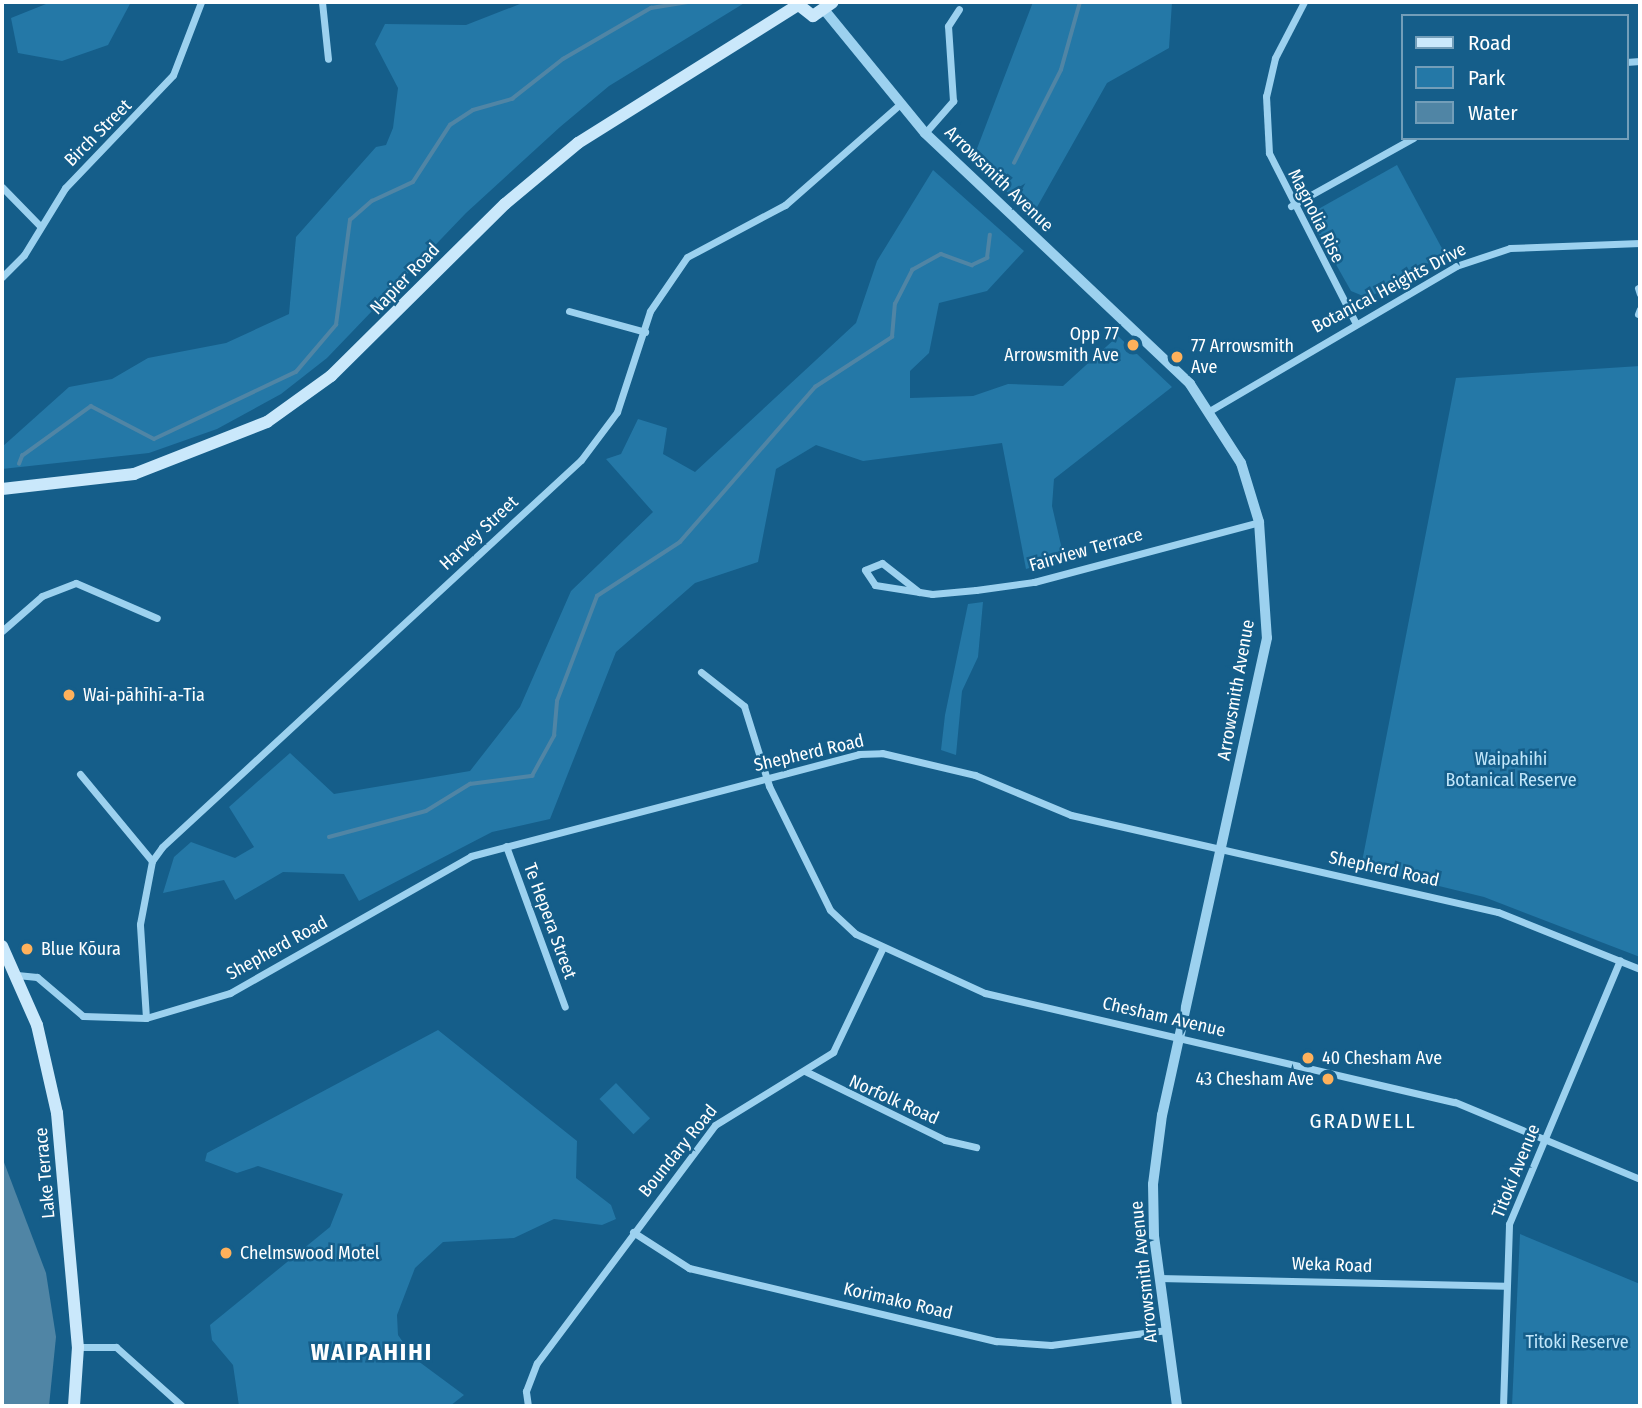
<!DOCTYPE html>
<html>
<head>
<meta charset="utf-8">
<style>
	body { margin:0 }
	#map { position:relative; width:1642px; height:1408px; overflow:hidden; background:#155e8a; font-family:"Fira Sans Condensed",sans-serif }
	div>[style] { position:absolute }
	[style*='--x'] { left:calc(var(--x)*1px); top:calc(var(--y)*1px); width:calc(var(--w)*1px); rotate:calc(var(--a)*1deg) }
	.green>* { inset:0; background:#2478a7; transform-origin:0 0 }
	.water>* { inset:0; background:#5085a5 }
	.stream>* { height:3.5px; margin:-1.75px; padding:0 1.75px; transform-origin:1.75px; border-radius:1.75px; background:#5085a5 }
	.minor>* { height:7px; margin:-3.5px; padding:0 3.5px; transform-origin:3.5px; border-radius:3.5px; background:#9cd1ef }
	.tertiary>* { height:10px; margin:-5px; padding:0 5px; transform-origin:5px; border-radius:5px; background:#9cd1ef }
	.secondary>* { height:12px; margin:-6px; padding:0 6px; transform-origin:6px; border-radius:6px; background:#cae8fb }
	.dots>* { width:19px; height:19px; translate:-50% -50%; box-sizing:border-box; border:4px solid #155e8a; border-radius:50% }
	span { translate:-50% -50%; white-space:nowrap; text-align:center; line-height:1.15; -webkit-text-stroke:5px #155e8a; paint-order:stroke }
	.street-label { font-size:18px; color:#fff }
	.poi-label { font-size:18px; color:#fff }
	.right { translate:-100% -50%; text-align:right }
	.left { translate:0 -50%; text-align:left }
	.park-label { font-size:18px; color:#c2e7fb }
	.quarter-label { font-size:21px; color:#fff; letter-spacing:2px }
	.district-label { font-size:24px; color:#fff; font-weight:700; letter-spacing:2px }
	.frame { position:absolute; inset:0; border:4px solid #fff; pointer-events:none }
	.legend { position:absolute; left:1401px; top:14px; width:228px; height:126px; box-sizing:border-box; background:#155e8a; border:2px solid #739eb9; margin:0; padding:9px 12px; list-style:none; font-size:21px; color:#fff }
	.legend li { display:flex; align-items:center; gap:14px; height:35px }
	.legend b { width:35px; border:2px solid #739eb9 }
</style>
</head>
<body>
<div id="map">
	<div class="green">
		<i style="clip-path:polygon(51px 2px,131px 2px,108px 45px,62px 61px,18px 53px,11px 18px)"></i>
		<i style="clip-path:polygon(525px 2px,746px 2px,609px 86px,560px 127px,466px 213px,327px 358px,281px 394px,217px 429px,149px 453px,2px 469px,2px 447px,69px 387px,112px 379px,148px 358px,226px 343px,289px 314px,296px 237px,376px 147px,386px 145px,393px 128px,398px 88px,375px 44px,385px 24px,466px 25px)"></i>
		<i style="clip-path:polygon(1033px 2px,1172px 2px,1169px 48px,1107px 83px,1032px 216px,973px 159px)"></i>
		<i style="clip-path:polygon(1397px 165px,1445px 254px,1368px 298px,1351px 291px,1312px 222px,1313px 212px)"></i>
		<i style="clip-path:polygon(933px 170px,1024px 251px,987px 291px,939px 303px,929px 353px,910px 371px,910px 398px,973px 396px,1008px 384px,1063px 386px,1118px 336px,1172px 387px,1054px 479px,1052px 506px,1064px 558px,1026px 569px,1002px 443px,863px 461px,816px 445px,776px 469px,758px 562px,695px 583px,616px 652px,550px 819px,492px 832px,359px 901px,344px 874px,283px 872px,235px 900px,224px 880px,163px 893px,174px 857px,191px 842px,235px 858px,254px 847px,229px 807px,290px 753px,334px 794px,470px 771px,520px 707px,571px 591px,653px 512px,606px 459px,621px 454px,638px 419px,667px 428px,663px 454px,695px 472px,856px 323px,877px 261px)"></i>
		<i style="clip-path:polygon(1640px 366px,1640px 957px,1484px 897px,1361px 867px,1456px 378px)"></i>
		<i style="clip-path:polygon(983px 602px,978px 657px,962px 691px,956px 755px,941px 750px,945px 715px,968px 604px)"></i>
		<i style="clip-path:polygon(438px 1030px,577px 1141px,576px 1178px,611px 1205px,616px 1219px,602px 1225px,554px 1219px,514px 1238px,443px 1242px,415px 1268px,397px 1315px,398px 1335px,414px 1358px,464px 1395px,450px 1406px,239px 1406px,233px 1365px,212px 1340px,210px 1325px,330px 1227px,343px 1194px,258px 1166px,237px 1173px,205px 1161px,207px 1153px)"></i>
		<i style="left:616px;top:1083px;width:49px;height:23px;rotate:46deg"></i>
		<i style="clip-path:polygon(1520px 1234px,1640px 1284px,1640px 1406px,1512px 1406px)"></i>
	</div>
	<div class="water">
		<i style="clip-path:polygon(2px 1157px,46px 1273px,56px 1337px,49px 1406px,2px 1406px)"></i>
	</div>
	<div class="stream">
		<i style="--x:1014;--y:163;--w:104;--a:-63.2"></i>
		<i style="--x:1061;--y:70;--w:71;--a:-74.4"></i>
		<i style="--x:19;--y:464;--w:9;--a:-69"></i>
		<i style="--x:22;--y:456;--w:85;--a:-35.9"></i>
		<i style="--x:91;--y:406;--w:71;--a:27.6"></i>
		<i style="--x:154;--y:439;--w:157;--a:-25.3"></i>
		<i style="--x:296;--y:372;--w:62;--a:-49.6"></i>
		<i style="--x:336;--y:325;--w:106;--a:-82.4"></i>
		<i style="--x:350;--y:220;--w:29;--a:-41"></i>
		<i style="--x:372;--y:201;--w:45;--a:-24.9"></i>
		<i style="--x:413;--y:182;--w:68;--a:-57"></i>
		<i style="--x:450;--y:125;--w:27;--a:-33"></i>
		<i style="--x:473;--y:110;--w:41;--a:-15.8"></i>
		<i style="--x:512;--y:99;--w:65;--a:-38.1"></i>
		<i style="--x:563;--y:59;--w:102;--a:-30.1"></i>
		<i style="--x:651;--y:8;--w:37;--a:-9"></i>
		<i style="--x:329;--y:837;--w:100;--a:-15"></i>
		<i style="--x:426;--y:811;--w:52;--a:-31.5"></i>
		<i style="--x:470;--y:784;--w:63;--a:-7.4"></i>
		<i style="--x:532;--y:776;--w:46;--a:-61.2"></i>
		<i style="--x:554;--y:736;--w:35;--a:-85"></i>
		<i style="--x:557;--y:701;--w:112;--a:-69.1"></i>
		<i style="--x:597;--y:596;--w:99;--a:-33"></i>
		<i style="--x:680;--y:542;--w:206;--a:-48.9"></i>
		<i style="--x:815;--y:387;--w:92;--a:-33"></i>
		<i style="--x:892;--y:337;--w:33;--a:-85"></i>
		<i style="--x:895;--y:304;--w:38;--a:-63"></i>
		<i style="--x:912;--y:270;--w:33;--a:-29"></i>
		<i style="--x:941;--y:254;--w:33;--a:20"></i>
		<i style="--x:972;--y:265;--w:17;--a:-25"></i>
		<i style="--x:987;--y:258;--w:23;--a:-83"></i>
	</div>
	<div class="minor">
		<i style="--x:322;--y:2;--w:57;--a:84"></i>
		<i style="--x:1304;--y:2;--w:63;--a:117.4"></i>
		<i style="--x:1275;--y:58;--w:39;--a:103"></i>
		<i style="--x:1266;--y:96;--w:57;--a:87"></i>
		<i style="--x:1269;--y:153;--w:190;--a:63"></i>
		<i style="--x:1626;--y:62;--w:14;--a:-4"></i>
		<i style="--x:925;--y:133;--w:43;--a:-48.8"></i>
		<i style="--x:953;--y:101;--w:75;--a:-93.8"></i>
		<i style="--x:948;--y:26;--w:20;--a:-57"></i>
		<i style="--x:2;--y:187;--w:54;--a:45.7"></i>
		<i style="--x:1291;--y:206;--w:140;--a:-29.1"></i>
		<i style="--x:2;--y:277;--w:31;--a:-45"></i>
		<i style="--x:24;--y:255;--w:79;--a:-58.5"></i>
		<i style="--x:65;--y:188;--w:156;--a:-46.3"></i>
		<i style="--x:173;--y:75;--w:78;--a:-69"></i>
		<i style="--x:1638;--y:288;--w:6;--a:72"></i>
		<i style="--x:569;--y:311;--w:79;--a:15.4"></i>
		<i style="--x:1638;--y:314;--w:5;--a:-68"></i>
		<i style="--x:1211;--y:410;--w:284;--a:-30.4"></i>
		<i style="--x:1456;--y:266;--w:57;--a:-18.4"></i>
		<i style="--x:1510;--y:248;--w:130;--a:-2.2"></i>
		<i style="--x:919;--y:592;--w:47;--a:-141.9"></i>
		<i style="--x:882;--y:563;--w:18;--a:158"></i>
		<i style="--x:865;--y:570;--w:18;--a:56"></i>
		<i style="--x:875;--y:585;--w:58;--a:9"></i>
		<i style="--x:932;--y:594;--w:44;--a:-5.2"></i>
		<i style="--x:976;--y:590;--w:59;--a:-7.9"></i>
		<i style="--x:1034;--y:582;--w:233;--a:-14.9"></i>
		<i style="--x:2;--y:631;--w:53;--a:-41.2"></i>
		<i style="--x:42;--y:596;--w:36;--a:-21"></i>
		<i style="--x:76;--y:583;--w:88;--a:23.4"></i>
		<i style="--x:701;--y:672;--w:55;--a:38.3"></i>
		<i style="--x:744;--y:706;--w:84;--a:72.6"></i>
		<i style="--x:769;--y:786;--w:138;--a:63.8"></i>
		<i style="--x:830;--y:910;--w:35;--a:43"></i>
		<i style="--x:856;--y:934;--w:142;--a:24.6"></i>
		<i style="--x:985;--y:993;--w:482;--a:13.1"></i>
		<i style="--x:1455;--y:1102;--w:200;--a:22.6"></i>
		<i style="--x:80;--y:774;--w:113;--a:50.4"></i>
		<i style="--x:506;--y:846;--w:171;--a:69.9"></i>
		<i style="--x:17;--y:975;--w:20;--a:6"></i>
		<i style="--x:37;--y:977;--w:60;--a:40.3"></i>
		<i style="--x:83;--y:1016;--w:63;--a:1.8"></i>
		<i style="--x:146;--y:1018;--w:88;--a:-16.6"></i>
		<i style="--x:230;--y:993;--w:277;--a:-29.6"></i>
		<i style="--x:471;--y:856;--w:401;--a:-14.7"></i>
		<i style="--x:859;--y:754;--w:23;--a:-2"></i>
		<i style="--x:882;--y:753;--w:96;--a:13.3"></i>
		<i style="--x:975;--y:775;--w:104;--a:22.6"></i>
		<i style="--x:1071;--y:815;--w:438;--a:12.8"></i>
		<i style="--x:1498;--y:912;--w:153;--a:21.9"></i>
		<i style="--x:146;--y:1018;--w:94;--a:-93.7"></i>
		<i style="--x:140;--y:924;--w:64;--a:-79.2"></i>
		<i style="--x:152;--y:861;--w:17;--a:-54"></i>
		<i style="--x:162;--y:847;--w:570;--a:-42.73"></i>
		<i style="--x:581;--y:460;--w:60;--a:-53.1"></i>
		<i style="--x:617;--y:412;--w:106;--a:-71.9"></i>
		<i style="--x:650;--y:311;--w:65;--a:-55.6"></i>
		<i style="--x:687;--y:257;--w:111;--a:-28"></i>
		<i style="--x:785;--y:205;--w:153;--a:-41.3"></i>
		<i style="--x:805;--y:1071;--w:156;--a:26.2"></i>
		<i style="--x:945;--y:1140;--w:32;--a:13"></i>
		<i style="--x:633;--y:1232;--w:67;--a:32.7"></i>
		<i style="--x:689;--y:1268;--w:316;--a:13.4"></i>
		<i style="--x:996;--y:1341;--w:55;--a:4.2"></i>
		<i style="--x:1051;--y:1345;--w:117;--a:-7.4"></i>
		<i style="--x:1159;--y:1278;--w:346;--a:1.3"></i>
		<i style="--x:78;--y:1347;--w:38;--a:0"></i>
		<i style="--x:116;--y:1347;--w:89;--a:41.8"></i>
		<i style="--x:528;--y:1406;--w:15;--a:-98"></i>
		<i style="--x:526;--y:1391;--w:30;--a:-69"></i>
		<i style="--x:537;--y:1363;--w:297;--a:-53.2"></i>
		<i style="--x:715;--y:1125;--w:139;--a:-31.7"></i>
		<i style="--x:833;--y:1052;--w:116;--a:-64.5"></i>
		<i style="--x:1503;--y:1406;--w:182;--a:-88.1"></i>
		<i style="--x:1509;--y:1224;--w:286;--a:-67.2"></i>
	</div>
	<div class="tertiary">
		<i style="--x:826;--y:12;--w:156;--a:50.7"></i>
		<i style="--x:925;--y:133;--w:365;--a:43.4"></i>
		<i style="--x:1190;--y:384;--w:94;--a:57.2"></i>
		<i style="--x:1241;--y:463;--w:62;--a:73"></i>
		<i style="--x:1259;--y:522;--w:116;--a:86.1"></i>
		<i style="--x:1267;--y:638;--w:488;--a:102.4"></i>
		<i style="--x:1162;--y:1115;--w:70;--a:97.4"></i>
		<i style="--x:1153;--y:1184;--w:52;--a:88.9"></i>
		<i style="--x:1154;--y:1236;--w:172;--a:82.3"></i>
	</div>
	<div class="secondary">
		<i style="--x:795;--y:2;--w:23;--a:38"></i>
		<i style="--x:813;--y:16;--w:24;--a:-35"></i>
		<i style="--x:2;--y:489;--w:133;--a:-6.5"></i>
		<i style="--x:134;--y:474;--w:143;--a:-21.4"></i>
		<i style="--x:267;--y:422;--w:79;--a:-35.7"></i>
		<i style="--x:331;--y:376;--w:245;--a:-44.7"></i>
		<i style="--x:505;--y:204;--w:95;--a:-39.9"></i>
		<i style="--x:578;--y:143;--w:257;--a:-32.1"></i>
		<i style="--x:2;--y:946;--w:86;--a:66.1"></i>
		<i style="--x:37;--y:1025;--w:90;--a:77.2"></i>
		<i style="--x:57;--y:1113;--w:235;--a:84.9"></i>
		<i style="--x:78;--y:1347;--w:59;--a:93.9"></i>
	</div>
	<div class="dots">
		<i style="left:1133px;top:345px;background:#ffb15b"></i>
		<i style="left:1177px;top:357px;background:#ffb15b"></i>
		<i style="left:69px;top:695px;background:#ffb15b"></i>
		<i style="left:27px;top:949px;background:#ffb15b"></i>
		<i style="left:1308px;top:1058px;background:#ffb15b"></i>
		<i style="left:1328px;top:1079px;background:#ffb15b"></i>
		<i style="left:226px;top:1253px;background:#ffb15b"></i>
	</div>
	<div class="street-label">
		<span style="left:98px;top:133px;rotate:-45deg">Birch Street</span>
		<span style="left:999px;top:179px;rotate:44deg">Arrowsmith Avenue</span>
		<span style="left:1316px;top:216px;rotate:63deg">Magnolia Rise</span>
		<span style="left:405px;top:279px;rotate:-46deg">Napier Road</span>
		<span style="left:1389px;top:288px;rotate:-28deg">Botanical Heights Drive</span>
		<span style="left:479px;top:533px;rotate:-43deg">Harvey Street</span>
		<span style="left:1086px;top:550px;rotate:-16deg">Fairview Terrace</span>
		<span style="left:1236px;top:690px;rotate:-80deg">Arrowsmith Avenue</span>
		<span style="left:809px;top:753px;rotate:-13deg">Shepherd Road</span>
		<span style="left:1384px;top:869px;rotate:12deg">Shepherd Road</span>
		<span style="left:550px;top:921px;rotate:70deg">Te Hepera Street</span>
		<span style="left:277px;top:948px;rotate:-29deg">Shepherd Road</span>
		<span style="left:1164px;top:1017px;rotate:13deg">Chesham Avenue</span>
		<span style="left:894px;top:1100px;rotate:24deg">Norfolk Road</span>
		<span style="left:678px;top:1151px;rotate:-51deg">Boundary Road</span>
		<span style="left:1516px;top:1171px;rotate:-68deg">Titoki Avenue</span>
		<span style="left:45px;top:1173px;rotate:-95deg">Lake Terrace</span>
		<span style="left:1332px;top:1265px;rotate:2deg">Weka Road</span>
		<span style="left:1144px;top:1272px;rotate:-96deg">Arrowsmith Avenue</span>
		<span style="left:898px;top:1301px;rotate:13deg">Korimako Road</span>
	</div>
	<div class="poi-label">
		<span class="right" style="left:1119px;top:345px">Opp 77<br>Arrowsmith Ave</span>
		<span class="left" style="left:1191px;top:357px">77 Arrowsmith<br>Ave</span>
		<span class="left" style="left:83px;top:695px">Wai-pāhīhī-a-Tia</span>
		<span class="left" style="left:41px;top:949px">Blue Kōura</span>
		<span class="left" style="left:1322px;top:1058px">40 Chesham Ave</span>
		<span class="right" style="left:1314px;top:1079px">43 Chesham Ave</span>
		<span class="left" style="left:240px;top:1253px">Chelmswood Motel</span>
	</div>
	<div class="park-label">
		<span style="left:1511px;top:770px">Waipahihi<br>Botanical Reserve</span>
		<span style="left:1577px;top:1342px">Titoki Reserve</span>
	</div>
	<div class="quarter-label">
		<span style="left:1363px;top:1121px">GRADWELL</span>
	</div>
	<div class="district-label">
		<span style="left:372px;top:1353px">WAIPAHIHI</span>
	</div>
	<div class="frame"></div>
	<ul class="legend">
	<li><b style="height:9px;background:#cae8fb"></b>Road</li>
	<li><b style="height:19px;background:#2478a7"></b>Park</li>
	<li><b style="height:19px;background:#5085a5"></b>Water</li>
	</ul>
</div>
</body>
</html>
